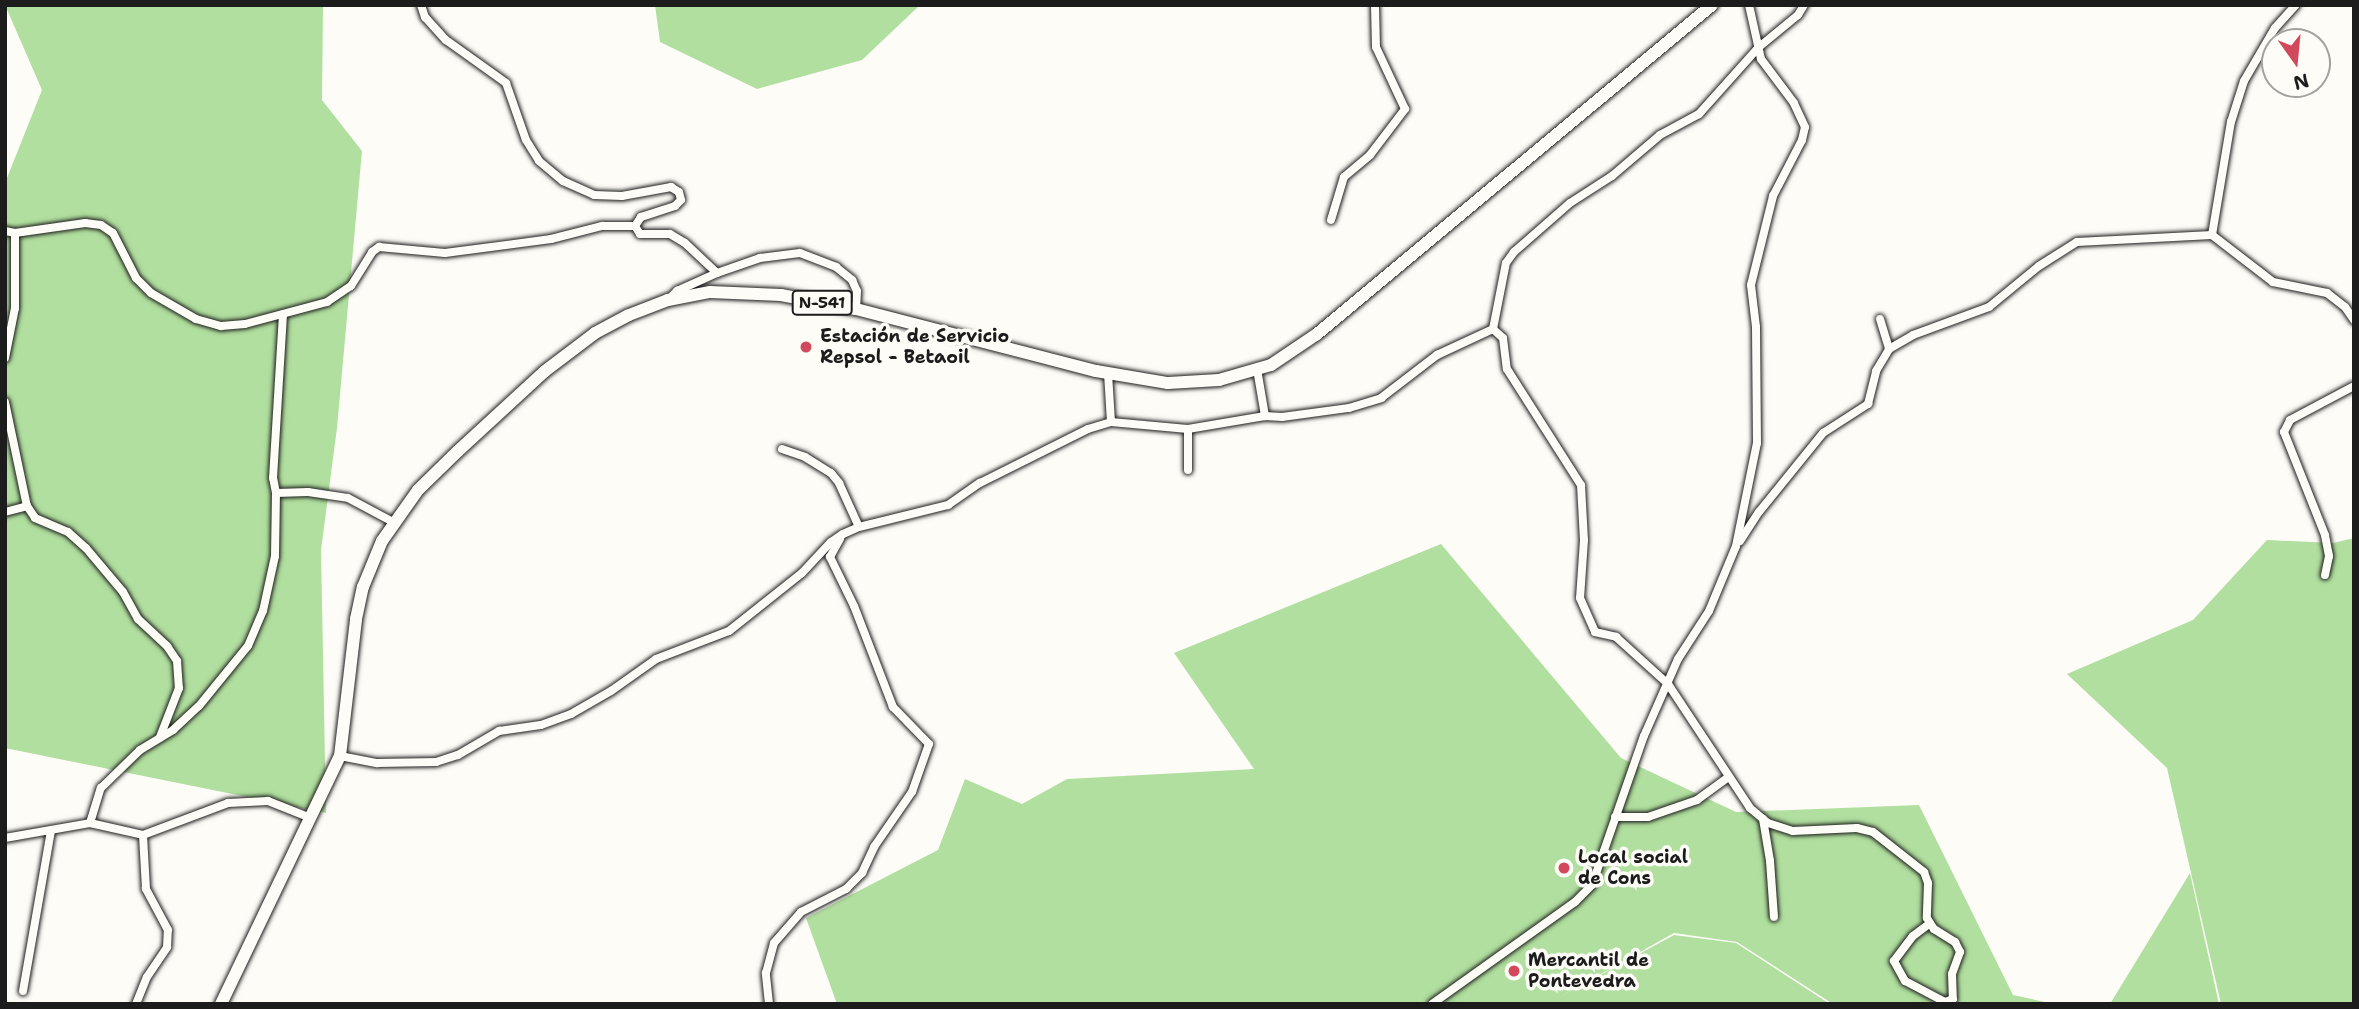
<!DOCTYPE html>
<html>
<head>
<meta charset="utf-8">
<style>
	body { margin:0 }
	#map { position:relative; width:2359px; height:1009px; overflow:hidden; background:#fdfcf7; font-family:"Shantell Sans",sans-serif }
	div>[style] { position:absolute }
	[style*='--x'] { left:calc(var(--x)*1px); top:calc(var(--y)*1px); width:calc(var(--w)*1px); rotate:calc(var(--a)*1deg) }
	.green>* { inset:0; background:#b1df9f }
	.roads { filter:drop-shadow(0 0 2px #1c1c1c) drop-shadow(0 0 2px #1c1c1c) }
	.minor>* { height:8px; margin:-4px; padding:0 4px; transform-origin:4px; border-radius:4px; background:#fdfcf7 }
	.trunk>* { height:12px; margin:-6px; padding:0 6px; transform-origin:6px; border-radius:6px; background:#fdfcf7 }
	.dots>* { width:19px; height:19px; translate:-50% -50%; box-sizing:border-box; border:4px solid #fdfcf7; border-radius:50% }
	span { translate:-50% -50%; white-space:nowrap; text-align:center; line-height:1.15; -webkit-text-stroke:7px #fdfcf7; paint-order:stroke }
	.shield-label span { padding:2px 5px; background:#fdfcf7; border:2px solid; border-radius:5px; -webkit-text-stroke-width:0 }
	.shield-label { font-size:16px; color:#1c1c1c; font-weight:700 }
	.poi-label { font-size:18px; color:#1c1c1c; font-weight:700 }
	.left { translate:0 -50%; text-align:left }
	.frame { position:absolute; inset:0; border:7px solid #1c1c1c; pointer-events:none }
	.north { position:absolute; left:2261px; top:28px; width:70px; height:70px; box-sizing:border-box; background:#fdfcf7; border:2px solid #a3a29f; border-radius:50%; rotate:165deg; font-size:19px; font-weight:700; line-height:28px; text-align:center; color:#1c1c1c }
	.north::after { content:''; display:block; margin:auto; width:24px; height:32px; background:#d1495b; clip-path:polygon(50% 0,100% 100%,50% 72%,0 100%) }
</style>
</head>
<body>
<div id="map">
	<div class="green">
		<i style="clip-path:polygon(5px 5px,323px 5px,322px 100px,362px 151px,337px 428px,321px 550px,326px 813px,5px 748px,5px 183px,42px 90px)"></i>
		<i style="clip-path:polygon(655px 5px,920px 5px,862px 60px,757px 89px,660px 42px)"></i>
		<i style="clip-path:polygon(2354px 538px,2354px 1004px,2221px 1004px,2167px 768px,2067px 674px,2193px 620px,2267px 540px,2333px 543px)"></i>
		<i style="clip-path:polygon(1441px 544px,1621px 758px,1736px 812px,1919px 805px,2013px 995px,2054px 1004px,1833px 1004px,1737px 942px,1674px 933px,1558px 998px,1674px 935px,1736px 943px,1830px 1004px,837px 1004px,806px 918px,938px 850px,965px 779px,1022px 804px,1067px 779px,1254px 769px,1174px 653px)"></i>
		<i style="clip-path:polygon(2190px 873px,2219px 1004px,2110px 1004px)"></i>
	</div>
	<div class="roads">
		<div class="minor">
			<i style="--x:421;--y:5;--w:13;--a:72"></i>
			<i style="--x:425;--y:17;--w:31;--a:48"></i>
			<i style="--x:446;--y:40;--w:74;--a:35.6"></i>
			<i style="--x:506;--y:83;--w:60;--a:70.7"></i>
			<i style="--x:526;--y:140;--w:25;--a:58"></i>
			<i style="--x:539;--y:161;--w:31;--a:40"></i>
			<i style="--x:563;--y:181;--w:34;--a:24"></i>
			<i style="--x:594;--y:195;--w:28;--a:2"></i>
			<i style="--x:622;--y:196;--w:50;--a:-10.4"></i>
			<i style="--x:671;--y:187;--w:9;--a:32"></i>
			<i style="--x:679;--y:192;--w:8;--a:76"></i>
			<i style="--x:681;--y:200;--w:8;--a:135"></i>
			<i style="--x:675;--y:206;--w:36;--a:162"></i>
			<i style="--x:641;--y:217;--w:11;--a:124"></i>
			<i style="--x:635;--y:226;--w:9;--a:58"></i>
			<i style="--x:640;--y:234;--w:30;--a:0"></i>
			<i style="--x:670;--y:234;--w:17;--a:31"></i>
			<i style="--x:685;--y:243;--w:44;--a:43.2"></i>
			<i style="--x:717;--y:273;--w:46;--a:-19.2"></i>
			<i style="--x:760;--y:258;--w:40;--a:-7.1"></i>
			<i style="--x:800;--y:253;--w:39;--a:21"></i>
			<i style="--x:836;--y:267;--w:21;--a:39"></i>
			<i style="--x:852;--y:280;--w:12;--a:66"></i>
			<i style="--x:857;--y:291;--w:18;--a:93"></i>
			<i style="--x:1331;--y:220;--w:45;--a:-73.2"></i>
			<i style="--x:1344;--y:177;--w:34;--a:-40"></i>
			<i style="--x:1370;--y:155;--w:58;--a:-52.7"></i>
			<i style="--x:1405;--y:109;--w:68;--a:-115.1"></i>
			<i style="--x:1376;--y:47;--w:42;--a:-91.4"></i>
			<i style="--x:5;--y:231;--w:10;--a:11"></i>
			<i style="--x:15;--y:233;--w:71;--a:-8.1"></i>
			<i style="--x:85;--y:223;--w:16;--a:7"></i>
			<i style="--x:101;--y:225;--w:14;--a:34"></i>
			<i style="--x:113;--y:233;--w:51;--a:62.9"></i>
			<i style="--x:136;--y:278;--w:21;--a:45"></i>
			<i style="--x:151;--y:293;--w:52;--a:30"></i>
			<i style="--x:196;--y:319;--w:26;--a:16"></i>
			<i style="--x:221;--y:326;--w:24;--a:-5"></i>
			<i style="--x:245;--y:324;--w:85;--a:-15"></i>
			<i style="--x:327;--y:302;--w:29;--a:-34"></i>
			<i style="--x:351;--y:286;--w:40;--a:-58"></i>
			<i style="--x:372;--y:252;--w:9;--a:-36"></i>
			<i style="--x:379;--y:247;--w:66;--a:5.2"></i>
			<i style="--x:445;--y:253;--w:107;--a:-7.5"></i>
			<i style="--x:551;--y:239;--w:53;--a:-14.3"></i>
			<i style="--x:602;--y:226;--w:33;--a:0"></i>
			<i style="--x:2212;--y:235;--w:115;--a:-80.5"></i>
			<i style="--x:2231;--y:122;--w:43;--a:-72.4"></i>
			<i style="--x:2244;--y:81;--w:61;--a:-59.7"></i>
			<i style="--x:2275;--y:28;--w:31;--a:-48"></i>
			<i style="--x:668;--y:300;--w:13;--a:-45"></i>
			<i style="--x:677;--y:291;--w:44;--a:-24.2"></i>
			<i style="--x:1880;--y:319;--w:31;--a:73"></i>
			<i style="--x:1493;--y:329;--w:13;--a:42"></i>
			<i style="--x:1503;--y:338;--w:31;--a:83"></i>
			<i style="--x:1507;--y:369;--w:138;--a:57.5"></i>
			<i style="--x:1581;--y:485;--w:55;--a:86.9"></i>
			<i style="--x:1584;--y:540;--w:58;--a:93.9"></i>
			<i style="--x:1580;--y:598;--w:37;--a:66"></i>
			<i style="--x:1595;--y:632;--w:22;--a:13"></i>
			<i style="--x:1616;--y:637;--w:70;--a:42.1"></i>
			<i style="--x:1668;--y:684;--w:149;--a:56.5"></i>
			<i style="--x:1750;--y:808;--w:23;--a:40"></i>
			<i style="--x:1768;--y:823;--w:26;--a:18"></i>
			<i style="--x:1793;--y:831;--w:64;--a:-2.7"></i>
			<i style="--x:1857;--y:828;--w:16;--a:14"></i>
			<i style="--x:1873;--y:832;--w:65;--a:38.1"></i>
			<i style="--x:1924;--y:872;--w:12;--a:70"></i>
			<i style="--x:1928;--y:883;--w:35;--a:92"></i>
			<i style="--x:1927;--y:918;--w:13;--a:58"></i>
			<i style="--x:1934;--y:929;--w:25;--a:32"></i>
			<i style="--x:1955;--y:942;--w:11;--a:63"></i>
			<i style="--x:1960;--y:952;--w:23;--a:110"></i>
			<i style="--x:1952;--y:974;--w:25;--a:88"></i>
			<i style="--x:1953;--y:999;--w:9;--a:159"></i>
			<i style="--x:1945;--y:1002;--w:45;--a:-152.3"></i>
			<i style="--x:1905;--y:981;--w:23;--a:-119"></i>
			<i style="--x:1894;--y:961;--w:31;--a:-53"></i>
			<i style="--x:1913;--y:936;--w:21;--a:-37"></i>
			<i style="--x:5;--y:358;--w:51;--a:-78.7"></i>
			<i style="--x:15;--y:308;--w:75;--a:-90"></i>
			<i style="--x:1257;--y:369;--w:48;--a:80.3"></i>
			<i style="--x:1108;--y:373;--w:49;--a:86.5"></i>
			<i style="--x:5;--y:402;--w:106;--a:78.1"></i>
			<i style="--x:27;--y:506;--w:14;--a:56"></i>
			<i style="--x:35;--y:518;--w:36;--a:23"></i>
			<i style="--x:68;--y:532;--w:24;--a:42"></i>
			<i style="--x:86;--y:548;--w:57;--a:49.9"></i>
			<i style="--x:123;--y:592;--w:31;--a:61"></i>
			<i style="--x:138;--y:619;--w:40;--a:43"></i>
			<i style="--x:167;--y:646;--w:18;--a:56"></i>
			<i style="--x:177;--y:661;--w:27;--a:86"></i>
			<i style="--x:179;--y:688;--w:53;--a:111.2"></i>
			<i style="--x:782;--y:449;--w:24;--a:19"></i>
			<i style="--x:805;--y:457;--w:31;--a:32"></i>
			<i style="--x:831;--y:473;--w:13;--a:51"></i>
			<i style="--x:839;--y:483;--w:48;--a:65.6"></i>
			<i style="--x:1188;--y:470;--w:41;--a:-90"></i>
			<i style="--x:276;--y:493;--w:15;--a:-101"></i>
			<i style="--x:273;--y:478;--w:164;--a:-86.5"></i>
			<i style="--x:5;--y:512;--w:23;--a:-15"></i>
			<i style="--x:1740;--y:541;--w:35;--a:-57"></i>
			<i style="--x:1759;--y:512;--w:102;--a:-51"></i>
			<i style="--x:1823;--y:433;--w:54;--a:-32.8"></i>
			<i style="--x:1868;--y:404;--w:34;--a:-76"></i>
			<i style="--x:1876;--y:371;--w:26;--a:-59"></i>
			<i style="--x:1889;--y:349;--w:28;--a:-30"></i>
			<i style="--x:1913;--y:335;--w:81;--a:-20.2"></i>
			<i style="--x:1989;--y:307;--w:65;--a:-39.4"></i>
			<i style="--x:2039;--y:266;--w:45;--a:-32.3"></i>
			<i style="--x:2077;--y:242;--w:135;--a:-3"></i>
			<i style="--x:2212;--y:235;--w:77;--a:37.6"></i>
			<i style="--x:2273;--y:282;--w:55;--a:11.5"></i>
			<i style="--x:2327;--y:293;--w:23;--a:38"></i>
			<i style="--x:2345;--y:307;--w:16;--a:55"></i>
			<i style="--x:2325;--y:575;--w:19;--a:-78"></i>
			<i style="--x:2329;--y:556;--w:21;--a:-101"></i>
			<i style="--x:2325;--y:535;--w:111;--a:-111.7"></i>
			<i style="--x:2284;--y:432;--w:13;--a:-63"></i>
			<i style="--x:2290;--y:420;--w:72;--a:-28"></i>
			<i style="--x:340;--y:756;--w:38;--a:11"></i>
			<i style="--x:377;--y:763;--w:59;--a:-1"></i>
			<i style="--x:436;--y:762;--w:23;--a:-18"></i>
			<i style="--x:458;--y:755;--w:48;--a:-30.3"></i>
			<i style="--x:499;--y:731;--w:42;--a:-8.1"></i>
			<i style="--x:541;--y:725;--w:32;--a:-20"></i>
			<i style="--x:571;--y:714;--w:46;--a:-29.9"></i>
			<i style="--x:611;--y:691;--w:55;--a:-35.4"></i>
			<i style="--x:656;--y:659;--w:78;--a:-21"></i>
			<i style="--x:729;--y:631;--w:93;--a:-38.5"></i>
			<i style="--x:802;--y:573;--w:42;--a:-46.9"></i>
			<i style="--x:831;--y:542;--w:14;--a:-34"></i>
			<i style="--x:843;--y:534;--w:17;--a:-24"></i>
			<i style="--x:859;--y:527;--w:92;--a:-13.9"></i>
			<i style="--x:948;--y:505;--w:39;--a:-35"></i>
			<i style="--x:980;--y:483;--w:121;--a:-26.6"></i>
			<i style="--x:1088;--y:429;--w:24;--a:-17"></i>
			<i style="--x:1111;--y:422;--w:77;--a:5.2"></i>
			<i style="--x:1188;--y:429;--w:78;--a:-9.6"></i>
			<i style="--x:1265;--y:416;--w:17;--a:3"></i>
			<i style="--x:1282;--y:417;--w:68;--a:-7.7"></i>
			<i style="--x:1349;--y:408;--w:34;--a:-17"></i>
			<i style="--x:1381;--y:398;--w:71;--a:-37.5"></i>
			<i style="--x:1437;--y:355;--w:62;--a:-24.9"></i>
			<i style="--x:1493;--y:329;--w:67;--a:-78.9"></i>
			<i style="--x:1506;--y:263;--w:14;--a:-54"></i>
			<i style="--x:1514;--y:252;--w:74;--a:-41.2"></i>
			<i style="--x:1570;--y:203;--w:50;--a:-32.7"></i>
			<i style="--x:1612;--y:176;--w:63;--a:-40.5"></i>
			<i style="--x:1660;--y:135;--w:44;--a:-28.3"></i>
			<i style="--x:1699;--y:114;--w:90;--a:-48.2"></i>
			<i style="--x:1759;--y:47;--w:50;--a:-39.4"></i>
			<i style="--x:1798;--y:15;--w:12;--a:-59"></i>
			<i style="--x:1615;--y:817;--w:33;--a:0"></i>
			<i style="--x:1648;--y:817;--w:52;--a:-19.1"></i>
			<i style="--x:1697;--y:800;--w:39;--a:-36"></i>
			<i style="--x:1763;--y:819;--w:43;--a:80.5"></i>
			<i style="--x:1770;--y:861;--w:56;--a:85.9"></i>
			<i style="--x:90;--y:823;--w:37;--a:-73"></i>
			<i style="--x:101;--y:788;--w:54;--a:-44.3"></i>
			<i style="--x:140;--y:750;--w:39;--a:-31"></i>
			<i style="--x:173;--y:730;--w:35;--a:-43"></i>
			<i style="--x:199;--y:706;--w:77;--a:-50.8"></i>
			<i style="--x:248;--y:646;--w:38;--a:-67"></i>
			<i style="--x:263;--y:611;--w:56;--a:-77.7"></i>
			<i style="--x:275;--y:556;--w:63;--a:-89.1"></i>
			<i style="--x:276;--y:493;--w:32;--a:-2"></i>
			<i style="--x:308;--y:492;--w:40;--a:8.5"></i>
			<i style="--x:348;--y:498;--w:51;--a:28.1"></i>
			<i style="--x:5;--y:838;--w:86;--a:-10"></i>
			<i style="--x:90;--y:823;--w:54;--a:12.8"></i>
			<i style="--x:143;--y:835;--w:91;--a:-20.6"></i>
			<i style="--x:228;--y:803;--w:40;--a:-2.9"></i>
			<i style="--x:268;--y:801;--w:46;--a:21.6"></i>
			<i style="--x:23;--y:991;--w:163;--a:-80.1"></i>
			<i style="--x:136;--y:1004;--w:29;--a:-68"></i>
			<i style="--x:147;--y:977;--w:36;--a:-56"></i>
			<i style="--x:167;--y:947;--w:17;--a:-87"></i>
			<i style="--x:168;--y:930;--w:47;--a:-118.2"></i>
			<i style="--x:146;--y:889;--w:54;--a:-93.2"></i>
			<i style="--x:769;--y:1004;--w:31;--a:-96"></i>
			<i style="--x:766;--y:973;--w:31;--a:-75"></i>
			<i style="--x:774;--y:943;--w:41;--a:-48.9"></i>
			<i style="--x:801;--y:912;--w:51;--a:-27.1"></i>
			<i style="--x:846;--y:889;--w:23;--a:-45"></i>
			<i style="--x:862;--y:873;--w:29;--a:-65"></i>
			<i style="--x:874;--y:847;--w:67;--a:-55.4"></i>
			<i style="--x:912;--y:792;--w:51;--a:-70.5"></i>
			<i style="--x:929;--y:744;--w:52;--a:-134.2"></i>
			<i style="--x:893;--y:707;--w:108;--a:-111.1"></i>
			<i style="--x:854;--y:606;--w:55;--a:-116.1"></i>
			<i style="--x:830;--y:557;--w:21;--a:-61"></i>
			<i style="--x:1432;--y:1004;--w:176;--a:-35.5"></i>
			<i style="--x:1575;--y:902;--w:24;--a:-45"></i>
			<i style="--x:1592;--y:885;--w:158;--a:-70.8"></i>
			<i style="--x:1644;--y:736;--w:84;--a:-66.2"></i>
			<i style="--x:1678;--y:659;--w:57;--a:-57.1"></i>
			<i style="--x:1709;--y:611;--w:70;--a:-67.4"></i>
			<i style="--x:1736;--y:546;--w:105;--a:-78.5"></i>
			<i style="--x:1757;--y:443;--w:116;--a:-90.5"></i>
			<i style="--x:1756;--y:327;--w:42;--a:-96.8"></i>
			<i style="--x:1751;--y:285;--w:92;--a:-76.1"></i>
			<i style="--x:1773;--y:196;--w:63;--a:-62.6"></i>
			<i style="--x:1802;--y:140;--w:13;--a:-77"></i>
			<i style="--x:1805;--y:127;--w:26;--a:-115"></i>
			<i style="--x:1794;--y:103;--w:55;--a:-126.9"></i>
			<i style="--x:1761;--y:59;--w:55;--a:-102.5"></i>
		</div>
		<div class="trunk">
			<i style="--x:221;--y:1004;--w:275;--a:-64.4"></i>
			<i style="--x:340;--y:756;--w:138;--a:-83.3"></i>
			<i style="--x:356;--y:619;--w:33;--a:-78"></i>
			<i style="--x:363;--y:587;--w:50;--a:-67.6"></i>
			<i style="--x:382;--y:541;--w:62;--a:-54.8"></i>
			<i style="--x:418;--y:490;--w:56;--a:-44.3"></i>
			<i style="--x:458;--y:451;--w:118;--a:-42.6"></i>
			<i style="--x:545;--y:371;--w:63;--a:-37.2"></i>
			<i style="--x:595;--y:333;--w:38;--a:-28"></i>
			<i style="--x:629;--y:315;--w:42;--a:-21"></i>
			<i style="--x:668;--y:300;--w:43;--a:-10.8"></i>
			<i style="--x:710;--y:292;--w:71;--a:2.4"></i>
			<i style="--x:781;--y:295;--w:76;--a:10.6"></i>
			<i style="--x:856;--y:309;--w:248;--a:14.5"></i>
			<i style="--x:1096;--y:371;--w:73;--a:9.5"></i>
			<i style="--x:1168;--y:383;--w:51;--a:-3.4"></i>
			<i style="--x:1219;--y:380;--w:54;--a:-16.1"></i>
			<i style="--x:1271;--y:365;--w:55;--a:-34"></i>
			<i style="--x:1317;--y:334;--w:514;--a:-39.79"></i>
		</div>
	</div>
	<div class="dots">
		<i style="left:806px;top:347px;background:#d1495b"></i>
		<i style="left:1564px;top:868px;background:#d1495b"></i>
		<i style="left:1514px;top:971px;background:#d1495b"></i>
	</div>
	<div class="shield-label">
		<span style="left:822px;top:303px">N-541</span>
	</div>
	<div class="poi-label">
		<span class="left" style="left:820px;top:347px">Estación de Servicio<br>Repsol - Betaoil</span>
		<span class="left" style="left:1578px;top:868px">Local social<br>de Cons</span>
		<span class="left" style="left:1528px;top:971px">Mercantil de<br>Pontevedra</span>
	</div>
	<div class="frame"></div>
	<div class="north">N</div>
</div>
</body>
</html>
